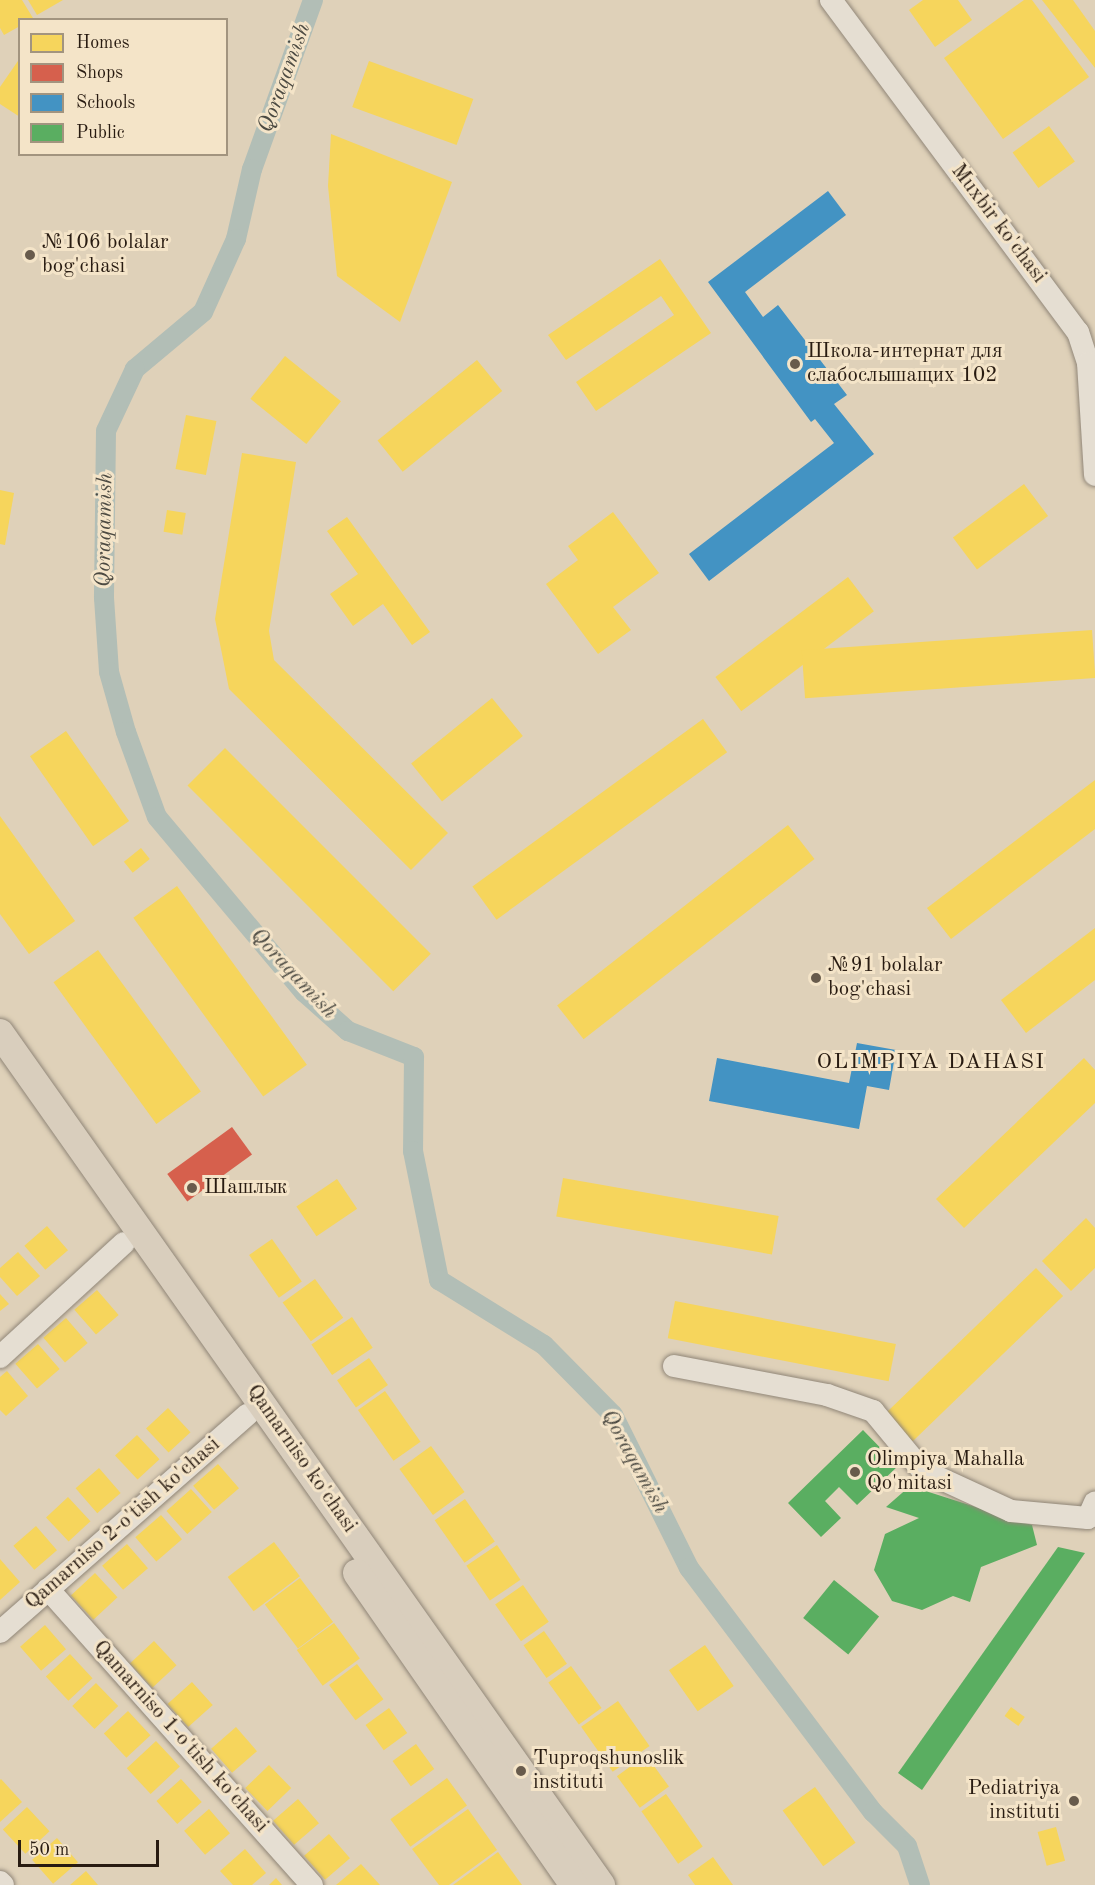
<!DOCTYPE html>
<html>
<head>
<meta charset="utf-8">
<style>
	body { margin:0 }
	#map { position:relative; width:1095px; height:1885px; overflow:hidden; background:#dfd1b9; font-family:"Old Standard TT",serif }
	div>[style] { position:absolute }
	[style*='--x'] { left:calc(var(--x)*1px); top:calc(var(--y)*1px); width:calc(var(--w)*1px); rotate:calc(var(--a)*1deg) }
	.homes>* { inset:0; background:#f6d55c; transform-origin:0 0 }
	.shops>* { inset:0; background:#d6604d; transform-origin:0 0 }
	.schools>* { inset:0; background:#4393c3 }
	.public>* { inset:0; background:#5aae61; transform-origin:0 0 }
	.canal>* { height:20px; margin:-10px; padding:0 10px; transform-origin:10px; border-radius:10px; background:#b2beb6 }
	.roads { filter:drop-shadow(0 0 2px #908678) drop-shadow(0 0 2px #908678) }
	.minor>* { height:22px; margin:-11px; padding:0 11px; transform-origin:11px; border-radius:11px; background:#e5ded2 }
	.major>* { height:28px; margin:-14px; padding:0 14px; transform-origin:14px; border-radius:14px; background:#d9cebd }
	.dots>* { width:16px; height:16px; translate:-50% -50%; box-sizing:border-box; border:3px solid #f4e4c8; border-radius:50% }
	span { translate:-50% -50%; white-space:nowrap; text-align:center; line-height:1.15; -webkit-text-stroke:6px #f4e4c8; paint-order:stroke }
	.street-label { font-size:21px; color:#281b11 }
	.poi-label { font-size:21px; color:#281b11 }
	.left { translate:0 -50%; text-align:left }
	.right { translate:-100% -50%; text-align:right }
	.water-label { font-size:22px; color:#4c4a42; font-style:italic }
	.neighbourhood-label { font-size:22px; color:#281b11; letter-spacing:1.5px }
	.legend { position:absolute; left:18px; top:18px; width:210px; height:138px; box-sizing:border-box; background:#f4e4c8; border:2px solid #a2947f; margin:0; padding:8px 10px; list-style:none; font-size:18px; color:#281b11 }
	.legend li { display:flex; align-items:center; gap:12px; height:30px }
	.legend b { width:30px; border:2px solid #a2947f }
	.scale { position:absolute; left:18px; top:1840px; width:141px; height:27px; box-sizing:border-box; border:3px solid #281b11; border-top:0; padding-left:8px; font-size:18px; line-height:21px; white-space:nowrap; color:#281b11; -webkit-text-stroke:4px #f4e4c8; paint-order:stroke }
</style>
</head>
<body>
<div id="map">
	<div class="homes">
		<i style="clip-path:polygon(0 0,22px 0,33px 18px,20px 20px,20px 26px,4px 35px,0 28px)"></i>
		<i style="clip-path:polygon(28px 0,63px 0,37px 15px)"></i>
		<i style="clip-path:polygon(923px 0,958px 0,972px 20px,935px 47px,909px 10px)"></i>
		<i style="clip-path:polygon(1024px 0,1032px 0,1089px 77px,1003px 139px,944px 58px)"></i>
		<i style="clip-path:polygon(1042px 0,1073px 0,1095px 31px,1095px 68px)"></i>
		<i style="clip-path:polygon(20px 58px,20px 117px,0 104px,0 87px)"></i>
		<i style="left:369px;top:61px;width:111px;height:49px;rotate:20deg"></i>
		<i style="left:1049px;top:126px;width:44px;height:45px;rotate:54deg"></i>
		<i style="clip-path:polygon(331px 134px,452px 182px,400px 322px,337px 276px,328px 186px)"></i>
		<i style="clip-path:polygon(660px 259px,711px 333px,596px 411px,576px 382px,674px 315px,661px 296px,566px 360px,548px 335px)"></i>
		<i style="left:285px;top:356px;width:72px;height:55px;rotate:39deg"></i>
		<i style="left:477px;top:360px;width:40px;height:128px;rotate:51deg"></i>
		<i style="left:186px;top:415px;width:31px;height:55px;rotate:11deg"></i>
		<i style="clip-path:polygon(242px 453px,296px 462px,269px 631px,274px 660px,448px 833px,411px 870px,229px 689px,215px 619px)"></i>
		<i style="left:1024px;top:484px;width:40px;height:89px;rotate:53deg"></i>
		<i style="clip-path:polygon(0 490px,14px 493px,5px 545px,0 544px)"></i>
		<i style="left:167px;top:510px;width:19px;height:22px;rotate:9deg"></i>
		<i style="clip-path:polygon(613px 512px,659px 573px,613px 607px,631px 630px,598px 654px,546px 584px,578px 560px,568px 546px)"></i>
		<i style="clip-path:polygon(347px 517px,430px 632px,412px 645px,383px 604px,353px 626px,330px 594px,358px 574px,327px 531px)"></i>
		<i style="left:848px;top:577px;width:43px;height:166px;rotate:53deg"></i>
		<i style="left:1092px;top:630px;width:48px;height:291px;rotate:86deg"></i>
		<i style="left:492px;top:698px;width:49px;height:104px;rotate:51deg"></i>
		<i style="left:703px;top:719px;width:41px;height:285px;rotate:54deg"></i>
		<i style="left:66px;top:731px;width:110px;height:44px;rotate:55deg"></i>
		<i style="left:225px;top:748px;width:291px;height:53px;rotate:45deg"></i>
		<i style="clip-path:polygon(1095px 780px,1095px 829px,951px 939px,927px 908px)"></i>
		<i style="clip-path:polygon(0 816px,75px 921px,29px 954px,0 914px)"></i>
		<i style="left:788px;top:825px;width:43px;height:293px;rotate:52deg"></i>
		<i style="left:141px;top:848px;width:14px;height:22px;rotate:51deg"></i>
		<i style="left:177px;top:886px;width:221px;height:54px;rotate:54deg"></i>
		<i style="clip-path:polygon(1095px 928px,1095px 980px,1026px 1033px,1001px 1000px)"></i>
		<i style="left:98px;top:950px;width:175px;height:55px;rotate:54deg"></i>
		<i style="clip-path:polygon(1084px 1058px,1095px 1070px,1095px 1103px,964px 1228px,936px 1199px)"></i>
		<i style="left:563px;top:1178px;width:219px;height:39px;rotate:10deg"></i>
		<i style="left:337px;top:1179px;width:36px;height:49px;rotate:56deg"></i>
		<i style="clip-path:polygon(1086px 1218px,1095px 1228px,1095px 1268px,1071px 1291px,1042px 1261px)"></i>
		<i style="left:47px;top:1226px;width:32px;height:30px;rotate:49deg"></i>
		<i style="left:272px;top:1239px;width:52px;height:28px;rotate:55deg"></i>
		<i style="clip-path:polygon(18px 1252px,40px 1276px,17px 1296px,0 1277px,0 1268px)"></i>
		<i style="left:1036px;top:1268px;width:39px;height:209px;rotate:46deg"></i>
		<i style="left:315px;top:1279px;width:48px;height:40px;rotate:54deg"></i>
		<i style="left:97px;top:1290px;width:33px;height:30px;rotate:49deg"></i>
		<i style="clip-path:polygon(0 1294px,9px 1304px,0 1311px)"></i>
		<i style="left:675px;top:1301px;width:225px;height:38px;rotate:11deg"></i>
		<i style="left:352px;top:1317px;width:37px;height:49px;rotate:56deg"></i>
		<i style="left:66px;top:1318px;width:33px;height:30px;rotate:49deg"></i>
		<i style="left:38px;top:1344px;width:33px;height:30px;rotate:49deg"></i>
		<i style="left:369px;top:1358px;width:33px;height:39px;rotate:55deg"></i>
		<i style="clip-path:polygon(7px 1371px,28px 1396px,6px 1416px,0 1410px,0 1377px)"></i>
		<i style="left:385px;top:1391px;width:62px;height:33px;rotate:55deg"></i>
		<i style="left:168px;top:1408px;width:33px;height:30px;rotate:47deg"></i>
		<i style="left:137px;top:1435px;width:33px;height:30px;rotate:47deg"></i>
		<i style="left:431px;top:1446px;width:57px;height:39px;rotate:54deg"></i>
		<i style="left:218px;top:1464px;width:32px;height:33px;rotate:49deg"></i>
		<i style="left:99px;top:1468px;width:33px;height:31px;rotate:49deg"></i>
		<i style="left:191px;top:1489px;width:31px;height:33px;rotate:48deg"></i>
		<i style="left:68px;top:1497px;width:33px;height:30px;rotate:47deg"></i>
		<i style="left:465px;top:1499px;width:52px;height:37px;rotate:55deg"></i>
		<i style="left:161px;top:1515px;width:32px;height:34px;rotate:49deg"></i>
		<i style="left:36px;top:1526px;width:32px;height:30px;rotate:49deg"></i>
		<i style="left:274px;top:1542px;width:43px;height:58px;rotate:53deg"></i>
		<i style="left:127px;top:1544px;width:32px;height:33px;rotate:49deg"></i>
		<i style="left:497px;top:1545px;width:42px;height:37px;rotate:56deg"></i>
		<i style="clip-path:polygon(0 1559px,20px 1582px,0 1600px)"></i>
		<i style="left:95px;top:1573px;width:33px;height:33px;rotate:47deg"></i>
		<i style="left:300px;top:1578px;width:55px;height:44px;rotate:53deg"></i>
		<i style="left:523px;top:1585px;width:45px;height:34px;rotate:55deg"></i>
		<i style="left:334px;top:1623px;width:44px;height:46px;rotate:54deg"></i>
		<i style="left:45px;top:1625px;width:32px;height:33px;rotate:49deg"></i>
		<i style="left:544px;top:1631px;width:40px;height:25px;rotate:55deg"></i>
		<i style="left:154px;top:1641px;width:33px;height:33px;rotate:47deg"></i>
		<i style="left:705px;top:1645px;width:50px;height:44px;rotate:55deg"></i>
		<i style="left:70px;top:1654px;width:33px;height:33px;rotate:47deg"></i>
		<i style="left:357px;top:1664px;width:44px;height:35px;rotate:53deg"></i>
		<i style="left:571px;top:1666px;width:52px;height:28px;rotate:54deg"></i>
		<i style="left:192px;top:1682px;width:31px;height:33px;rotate:48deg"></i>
		<i style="left:96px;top:1683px;width:32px;height:33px;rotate:46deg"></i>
		<i style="left:618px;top:1701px;width:55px;height:45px;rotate:55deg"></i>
		<i style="left:1011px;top:1707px;width:17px;height:11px;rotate:36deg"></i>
		<i style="left:389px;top:1708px;width:31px;height:29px;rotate:54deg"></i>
		<i style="left:128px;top:1711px;width:33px;height:33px;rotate:47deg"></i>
		<i style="left:236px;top:1727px;width:32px;height:33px;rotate:49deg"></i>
		<i style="left:156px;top:1741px;width:35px;height:40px;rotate:47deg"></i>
		<i style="left:416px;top:1744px;width:31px;height:29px;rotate:54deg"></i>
		<i style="left:646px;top:1755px;width:39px;height:36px;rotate:54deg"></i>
		<i style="left:269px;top:1765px;width:32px;height:33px;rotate:46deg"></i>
		<i style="left:447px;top:1778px;width:34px;height:70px;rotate:54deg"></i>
		<i style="clip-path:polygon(1px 1779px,22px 1802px,0 1822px,0 1780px)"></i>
		<i style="left:181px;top:1779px;width:31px;height:33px;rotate:48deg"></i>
		<i style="left:815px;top:1787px;width:69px;height:40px;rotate:54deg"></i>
		<i style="left:666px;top:1794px;width:64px;height:30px;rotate:55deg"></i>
		<i style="left:298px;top:1799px;width:32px;height:33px;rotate:49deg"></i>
		<i style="left:27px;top:1807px;width:33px;height:33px;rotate:47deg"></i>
		<i style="left:209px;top:1809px;width:32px;height:33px;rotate:49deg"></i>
		<i style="clip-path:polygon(468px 1809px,497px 1850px,449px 1885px,439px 1885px,412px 1849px)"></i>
		<i style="left:1056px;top:1827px;width:35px;height:19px;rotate:75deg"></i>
		<i style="left:329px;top:1834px;width:32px;height:33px;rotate:49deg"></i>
		<i style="left:57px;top:1838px;width:32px;height:33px;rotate:49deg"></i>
		<i style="clip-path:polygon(245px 1849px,266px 1873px,252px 1885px,233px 1885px,220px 1871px)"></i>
		<i style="clip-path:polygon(498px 1852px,522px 1885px,453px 1885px)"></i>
		<i style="clip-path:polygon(713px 1857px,733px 1885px,695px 1885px,688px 1875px)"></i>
		<i style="clip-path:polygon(361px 1864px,380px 1885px,336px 1885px)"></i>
		<i style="clip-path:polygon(86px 1871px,98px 1885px,70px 1885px)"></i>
		<i style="clip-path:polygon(276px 1878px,282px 1885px,269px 1885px)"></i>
	</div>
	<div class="shops">
		<i style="left:232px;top:1127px;width:34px;height:80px;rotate:54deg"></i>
	</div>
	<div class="schools">
		<i style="clip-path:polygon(828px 191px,846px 215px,745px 292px,763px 317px,778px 305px,847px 395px,834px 404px,874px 454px,709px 581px,689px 554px,834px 443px,815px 419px,811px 422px,708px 282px)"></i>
		<i style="clip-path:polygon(857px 1043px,896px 1050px,889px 1090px,867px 1086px,859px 1129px,709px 1101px,717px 1058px,849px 1083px)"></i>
	</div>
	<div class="public">
		<i style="clip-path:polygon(863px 1430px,898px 1466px,857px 1505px,839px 1487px,825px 1501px,841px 1518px,821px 1537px,788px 1503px)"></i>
		<i style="clip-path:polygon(910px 1486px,1032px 1525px,1037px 1545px,981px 1567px,970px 1602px,953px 1596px,922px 1610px,892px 1601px,874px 1570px,885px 1534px,919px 1518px,886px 1507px)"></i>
		<i style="clip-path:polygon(1058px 1547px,1085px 1553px,922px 1790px,898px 1773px)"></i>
		<i style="left:834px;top:1580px;width:58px;height:49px;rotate:39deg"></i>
	</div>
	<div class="canal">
		<i style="--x:313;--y:0;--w:180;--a:109.8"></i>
		<i style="--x:252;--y:169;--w:72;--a:102.9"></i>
		<i style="--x:236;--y:239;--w:80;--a:114.3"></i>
		<i style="--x:203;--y:312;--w:89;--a:140"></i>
		<i style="--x:135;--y:369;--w:68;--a:115.1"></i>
		<i style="--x:106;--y:431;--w:167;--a:90.7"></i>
		<i style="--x:104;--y:598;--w:74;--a:86.1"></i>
		<i style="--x:109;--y:672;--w:62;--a:74.2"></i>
		<i style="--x:126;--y:732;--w:90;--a:70"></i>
		<i style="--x:157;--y:817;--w:229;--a:50"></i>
		<i style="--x:304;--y:992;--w:59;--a:41.6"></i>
		<i style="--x:348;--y:1031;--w:71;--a:21.5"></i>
		<i style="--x:414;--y:1057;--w:94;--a:90.6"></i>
		<i style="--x:413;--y:1151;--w:132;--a:78.6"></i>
		<i style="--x:439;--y:1280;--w:123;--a:31.8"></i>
		<i style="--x:544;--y:1345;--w:98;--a:45.4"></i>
		<i style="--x:613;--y:1415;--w:171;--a:63.6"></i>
		<i style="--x:689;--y:1568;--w:306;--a:53"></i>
		<i style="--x:873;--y:1812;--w:48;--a:45"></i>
		<i style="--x:907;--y:1846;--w:41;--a:71.6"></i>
	</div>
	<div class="roads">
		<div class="minor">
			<i style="--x:831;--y:0;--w:414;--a:53.4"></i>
			<i style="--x:1078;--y:332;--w:33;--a:72"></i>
			<i style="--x:1088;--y:363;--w:112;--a:86.4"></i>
			<i style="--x:0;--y:1357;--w:168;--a:-42.6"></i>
			<i style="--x:674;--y:1366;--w:156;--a:10.7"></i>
			<i style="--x:827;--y:1395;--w:49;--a:19.2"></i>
			<i style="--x:873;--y:1411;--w:77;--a:50.3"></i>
			<i style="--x:922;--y:1470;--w:98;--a:24.7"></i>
			<i style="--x:1011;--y:1511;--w:77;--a:5.2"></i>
			<i style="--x:1088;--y:1518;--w:17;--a:-66"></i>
			<i style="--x:48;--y:1589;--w:397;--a:48.3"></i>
			<i style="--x:0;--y:1632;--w:329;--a:-41.3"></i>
			<i style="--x:0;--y:1882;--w:4;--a:45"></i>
		</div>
		<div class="major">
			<i style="--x:0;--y:1033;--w:1043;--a:54.8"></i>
			<i style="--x:357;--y:1573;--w:380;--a:55.2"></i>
		</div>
	</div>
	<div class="dots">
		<i style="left:30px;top:255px;background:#685b4c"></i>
		<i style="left:795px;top:364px;background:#685b4c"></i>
		<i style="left:816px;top:978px;background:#685b4c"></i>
		<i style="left:192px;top:1188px;background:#685b4c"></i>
		<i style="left:855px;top:1472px;background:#685b4c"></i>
		<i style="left:521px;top:1771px;background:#685b4c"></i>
		<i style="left:1074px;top:1801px;background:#685b4c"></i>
	</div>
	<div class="street-label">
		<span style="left:998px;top:224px;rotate:53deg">Muxbir ko'chasi</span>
		<span style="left:301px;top:1459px;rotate:55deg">Qamarniso ko'chasi</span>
		<span style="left:123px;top:1524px;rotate:-41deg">Qamarniso 2-o'tish ko'chasi</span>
		<span style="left:180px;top:1737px;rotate:48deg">Qamarniso 1-o'tish ko'chasi</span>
	</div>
	<div class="poi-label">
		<span class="left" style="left:42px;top:255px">№106 bolalar<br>bog'chasi</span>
		<span class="left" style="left:807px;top:364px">Школа-интернат для<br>слабослышащих 102</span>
		<span class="left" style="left:828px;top:978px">№91 bolalar<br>bog'chasi</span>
		<span class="left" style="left:204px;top:1188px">Шашлык</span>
		<span class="left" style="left:867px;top:1472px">Olimpiya Mahalla<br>Qo'mitasi</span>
		<span class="left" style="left:533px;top:1771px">Tuproqshunoslik<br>instituti</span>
		<span class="right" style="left:1060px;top:1801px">Pediatriya<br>instituti</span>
	</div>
	<div class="water-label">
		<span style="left:285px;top:78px;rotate:-70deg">Qoraqamish</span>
		<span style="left:105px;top:530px;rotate:-89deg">Qoraqamish</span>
		<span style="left:293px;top:974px;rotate:47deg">Qoraqamish</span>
		<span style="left:634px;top:1462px;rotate:61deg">Qoraqamish</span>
	</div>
	<div class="neighbourhood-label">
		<span style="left:931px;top:1063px">OLIMPIYA DAHASI</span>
	</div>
	<ul class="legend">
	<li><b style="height:16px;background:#f6d55c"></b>Homes</li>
	<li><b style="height:16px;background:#d6604d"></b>Shops</li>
	<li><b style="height:16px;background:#4393c3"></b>Schools</li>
	<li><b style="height:16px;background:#5aae61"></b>Public</li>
	</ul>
	<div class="scale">50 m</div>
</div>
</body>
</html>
